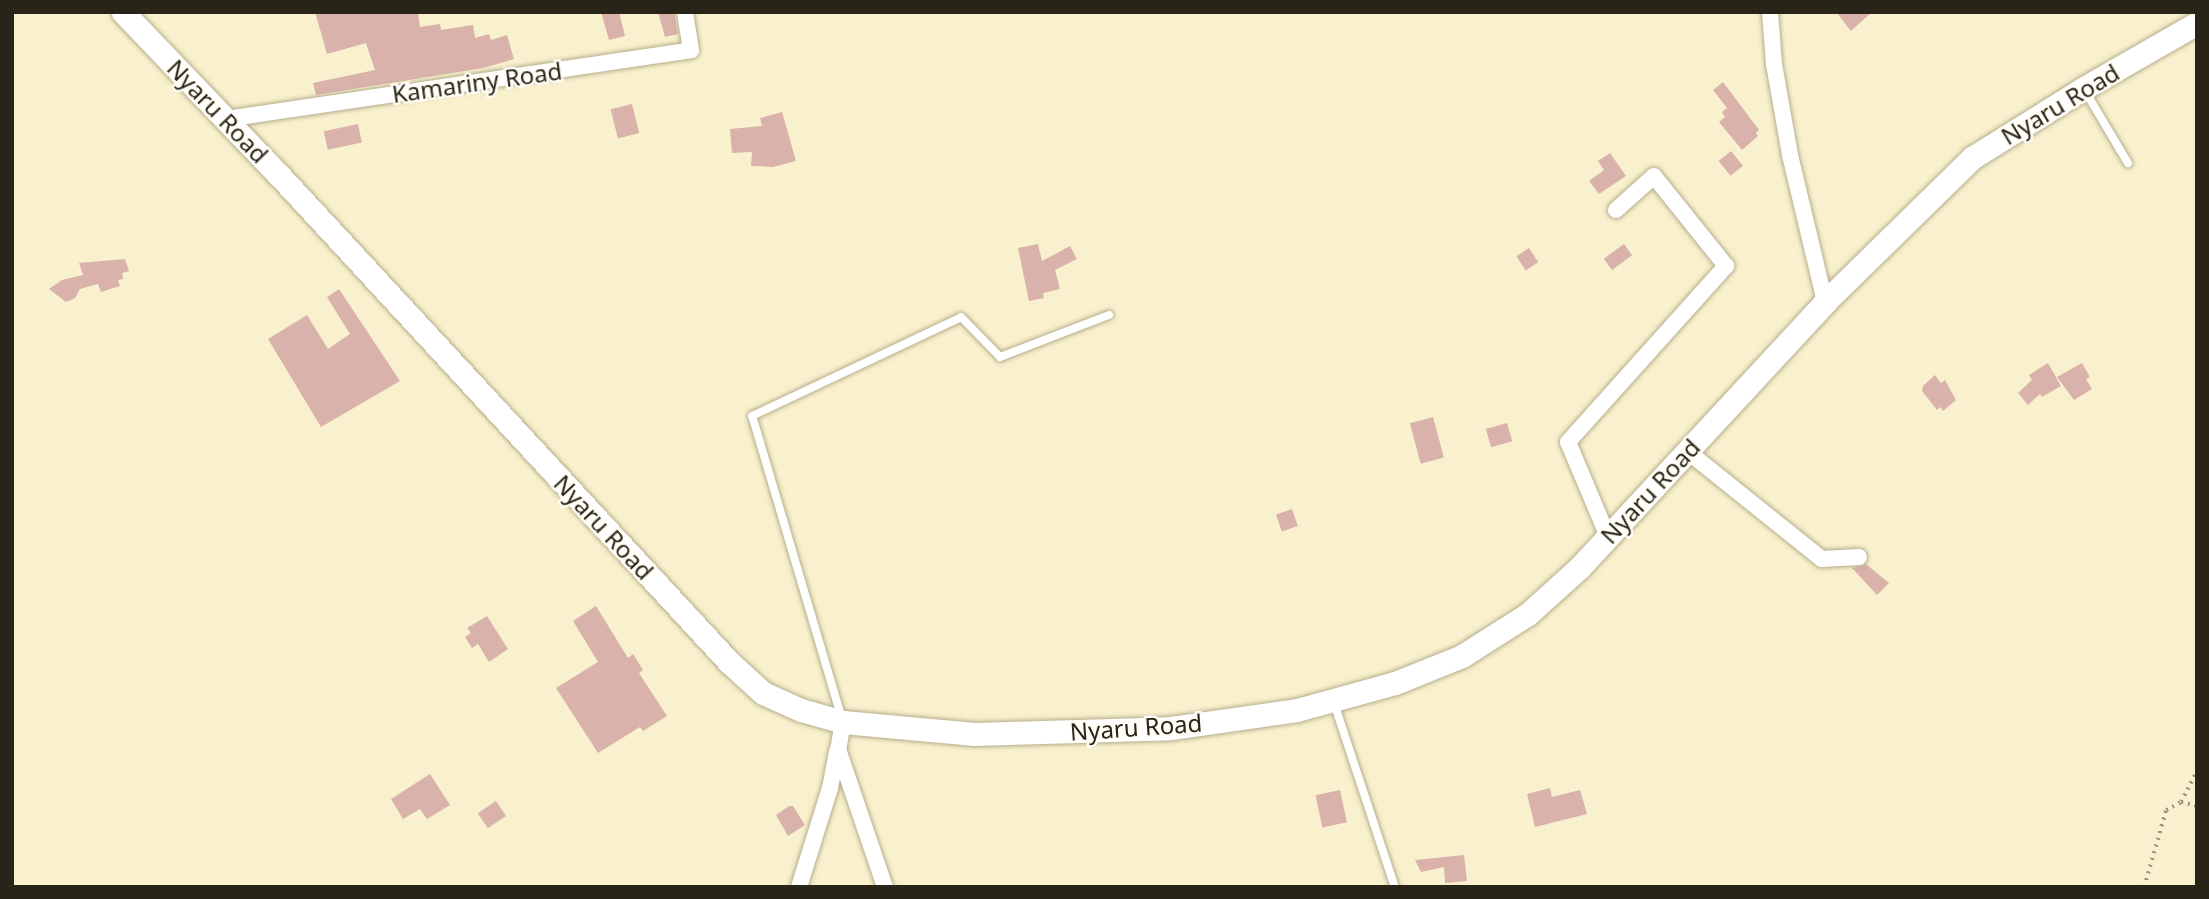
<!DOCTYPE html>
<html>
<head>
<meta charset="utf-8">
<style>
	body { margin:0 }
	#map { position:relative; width:2209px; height:899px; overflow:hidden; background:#f9f1cd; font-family:"Noto Sans",sans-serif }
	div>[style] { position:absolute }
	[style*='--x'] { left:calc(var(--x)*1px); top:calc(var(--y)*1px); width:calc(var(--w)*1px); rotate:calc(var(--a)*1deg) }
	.building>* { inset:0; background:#d9b2ab; transform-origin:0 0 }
	.path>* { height:3.5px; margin-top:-1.75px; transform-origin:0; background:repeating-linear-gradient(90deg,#9c967c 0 2px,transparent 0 7px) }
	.roads { filter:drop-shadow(0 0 2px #b6ae8c) drop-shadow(0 0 2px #b6ae8c) }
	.lane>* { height:8px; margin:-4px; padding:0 4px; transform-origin:4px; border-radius:4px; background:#fff }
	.street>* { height:16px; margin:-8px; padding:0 8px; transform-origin:8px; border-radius:8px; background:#fff }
	.secondary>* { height:23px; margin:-11.5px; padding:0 11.5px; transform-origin:11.5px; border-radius:11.5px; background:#fff }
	span { translate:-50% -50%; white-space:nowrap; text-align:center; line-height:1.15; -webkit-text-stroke:5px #fffdf6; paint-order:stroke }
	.street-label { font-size:24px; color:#282518 }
	.frame { position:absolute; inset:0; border:14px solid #282518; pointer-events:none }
</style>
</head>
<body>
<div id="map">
	<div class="building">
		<i style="clip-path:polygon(315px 12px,418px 12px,420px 27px,440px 24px,441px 30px,473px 25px,475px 38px,489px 34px,491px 40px,507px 35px,514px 59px,483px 68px,316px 95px,313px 83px,375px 70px,366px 43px,327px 54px)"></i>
		<i style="clip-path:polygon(601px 12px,619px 12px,625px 36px,609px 40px)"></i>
		<i style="clip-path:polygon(658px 12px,674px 12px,678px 34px,665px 37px)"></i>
		<i style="clip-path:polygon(1836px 12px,1872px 12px,1851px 31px)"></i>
		<i style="clip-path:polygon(1723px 82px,1759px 130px,1756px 133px,1758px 136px,1742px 150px,1719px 122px,1725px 117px,1722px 112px,1727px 108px,1713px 90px)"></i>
		<i style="left:632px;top:104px;width:30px;height:22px;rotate:76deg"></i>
		<i style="clip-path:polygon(782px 112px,796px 161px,773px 167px,751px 166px,752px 152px,732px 153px,730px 129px,762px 126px,760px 118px)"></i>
		<i style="left:358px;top:124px;width:19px;height:35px;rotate:78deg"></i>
		<i style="left:1731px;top:151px;width:19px;height:16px;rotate:51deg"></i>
		<i style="clip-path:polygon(1610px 153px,1626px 176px,1599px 194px,1589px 181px,1604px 170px,1598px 161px)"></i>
		<i style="clip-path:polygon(1038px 244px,1042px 261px,1070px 246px,1077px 259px,1055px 270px,1060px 289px,1043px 293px,1044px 298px,1029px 301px,1018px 248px)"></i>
		<i style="left:1624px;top:244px;width:14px;height:25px;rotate:54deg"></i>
		<i style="left:1529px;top:248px;width:17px;height:15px;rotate:57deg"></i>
		<i style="clip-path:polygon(125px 259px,129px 271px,122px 273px,123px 279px,118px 280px,120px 286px,101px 292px,98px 284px,80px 289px,75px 298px,66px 302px,49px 289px,62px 280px,83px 275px,79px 263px)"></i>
		<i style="clip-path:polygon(339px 289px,400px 381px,321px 427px,268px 339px,307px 315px,328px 349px,350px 334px,327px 297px)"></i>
		<i style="clip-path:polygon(2048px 363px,2061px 386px,2042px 397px,2040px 394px,2028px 405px,2018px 393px,2032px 380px,2029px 375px)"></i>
		<i style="clip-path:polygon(2082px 363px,2090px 377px,2086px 379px,2092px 389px,2074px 400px,2057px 377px)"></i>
		<i style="clip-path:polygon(1935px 375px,1941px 383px,1945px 380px,1956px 400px,1943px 411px,1940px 407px,1937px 410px,1922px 391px,1923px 386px)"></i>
		<i style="left:1433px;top:417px;width:42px;height:24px;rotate:75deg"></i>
		<i style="left:1507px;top:423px;width:19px;height:22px;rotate:74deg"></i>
		<i style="left:1292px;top:509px;width:18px;height:17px;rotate:71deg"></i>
		<i style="clip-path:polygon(1866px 564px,1889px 583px,1877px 595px,1852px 568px)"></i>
		<i style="clip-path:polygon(596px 606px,628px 658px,633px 654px,643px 670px,639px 673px,667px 716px,643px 731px,640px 727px,598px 753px,556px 688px,598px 662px,573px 621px)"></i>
		<i style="clip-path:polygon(487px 616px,508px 649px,489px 662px,478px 644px,472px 648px,465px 637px,471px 633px,467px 628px)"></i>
		<i style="clip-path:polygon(430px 774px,450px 805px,427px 819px,420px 809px,403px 819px,391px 799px)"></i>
		<i style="clip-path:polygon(1550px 788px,1552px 797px,1580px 790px,1587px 814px,1535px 827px,1527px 794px)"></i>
		<i style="left:1340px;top:790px;width:33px;height:25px;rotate:78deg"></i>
		<i style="left:496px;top:801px;width:18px;height:22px;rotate:56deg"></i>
		<i style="clip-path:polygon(789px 806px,793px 806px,805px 825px,788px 836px,776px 815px)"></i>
		<i style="clip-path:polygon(1464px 855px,1467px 881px,1445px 883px,1444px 867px,1421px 872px,1415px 860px)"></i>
	</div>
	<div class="path">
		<i style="--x:2181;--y:802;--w:16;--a:14"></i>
		<i style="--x:2144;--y:887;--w:80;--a:-74.1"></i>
		<i style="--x:2166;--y:810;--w:17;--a:-28"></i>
		<i style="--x:2181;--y:802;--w:35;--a:-63"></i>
	</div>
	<div class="roads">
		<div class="lane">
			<i style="--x:2085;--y:91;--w:84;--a:59.2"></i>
			<i style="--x:1334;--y:703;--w:194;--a:71.7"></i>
			<i style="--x:842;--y:719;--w:316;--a:-106.5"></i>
			<i style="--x:752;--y:416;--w:231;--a:-25.3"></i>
			<i style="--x:961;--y:317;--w:56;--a:45.7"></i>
			<i style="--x:1000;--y:357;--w:117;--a:-21.1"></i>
		</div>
		<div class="street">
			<i style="--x:1770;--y:12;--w:52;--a:85.6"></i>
			<i style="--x:1774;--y:64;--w:92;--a:80"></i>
			<i style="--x:1790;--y:155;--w:151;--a:76.6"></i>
			<i style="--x:226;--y:119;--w:470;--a:-8.4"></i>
			<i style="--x:691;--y:50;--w:38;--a:-99"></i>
			<i style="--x:1687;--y:451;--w:173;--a:38.7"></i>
			<i style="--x:1822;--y:559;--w:37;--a:-3"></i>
			<i style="--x:1608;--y:537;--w:103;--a:-112.8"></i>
			<i style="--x:1568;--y:442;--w:237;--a:-48.1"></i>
			<i style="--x:1726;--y:266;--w:115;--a:-128.7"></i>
			<i style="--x:1654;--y:176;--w:51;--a:138.2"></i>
			<i style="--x:843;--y:722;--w:27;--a:100"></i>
			<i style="--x:838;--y:749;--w:146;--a:71.2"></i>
			<i style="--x:799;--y:887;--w:104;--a:-72.6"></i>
			<i style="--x:830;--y:788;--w:38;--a:-79"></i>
		</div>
		<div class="secondary">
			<i style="--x:123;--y:12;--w:226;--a:46.3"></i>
			<i style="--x:279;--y:175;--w:663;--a:47.26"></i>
			<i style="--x:729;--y:662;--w:46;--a:42.4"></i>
			<i style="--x:763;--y:693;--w:42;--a:24.1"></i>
			<i style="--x:801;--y:710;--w:44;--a:15.9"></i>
			<i style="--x:843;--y:722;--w:132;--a:5.2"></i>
			<i style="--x:974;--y:734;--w:197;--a:-1.7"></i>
			<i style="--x:1171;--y:728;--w:127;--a:-8.1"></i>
			<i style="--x:1297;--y:710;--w:102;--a:-15.4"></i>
			<i style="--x:1395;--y:683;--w:72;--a:-21.9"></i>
			<i style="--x:1462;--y:656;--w:78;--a:-32.5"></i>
			<i style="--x:1528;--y:614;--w:70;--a:-42.1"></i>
			<i style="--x:1580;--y:567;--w:361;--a:-47.2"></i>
			<i style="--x:1825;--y:302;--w:206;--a:-44.4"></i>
			<i style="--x:1972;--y:158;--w:132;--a:-32"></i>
			<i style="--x:2084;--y:88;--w:130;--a:-29.9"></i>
		</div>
	</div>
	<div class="street-label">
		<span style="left:477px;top:82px;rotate:-8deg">Kamariny Road</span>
		<span style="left:2060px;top:104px;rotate:-31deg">Nyaru Road</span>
		<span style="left:218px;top:111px;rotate:46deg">Nyaru Road</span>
		<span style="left:1650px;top:491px;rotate:-47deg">Nyaru Road</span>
		<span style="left:604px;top:527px;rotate:47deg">Nyaru Road</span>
		<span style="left:1136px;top:727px;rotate:-4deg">Nyaru Road</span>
	</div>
	<div class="frame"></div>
</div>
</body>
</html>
